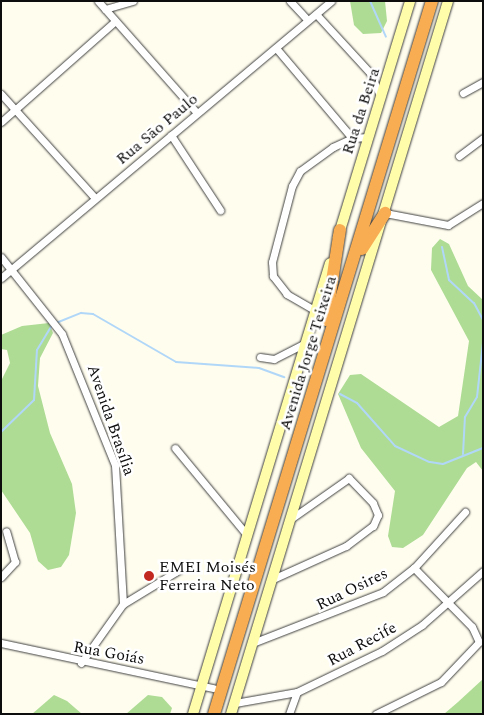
<!DOCTYPE html>
<html>
<head>
<meta charset="utf-8">
<style>
	body { margin:0 }
	#map { position:relative; width:484px; height:715px; overflow:hidden; background:#fffdee; font-family:Spectral,serif }
	div>[style] { position:absolute }
	[style*='--x'] { left:calc(var(--x)*1px); top:calc(var(--y)*1px); width:calc(var(--w)*1px); rotate:calc(var(--a)*1deg) }
	.forest>* { inset:0; background:#aedc95 }
	.stream>* { height:2px; margin:-1px; padding:0 1px; transform-origin:1px; border-radius:1px; background:#b1d7f8 }
	.roads { filter:drop-shadow(0 0 1px #404040) drop-shadow(0 0 1px #404040) }
	.street>* { height:7px; margin:-3.5px; padding:0 3.5px; transform-origin:3.5px; border-radius:3.5px; background:#fff }
	.secondary>* { height:10px; margin:-5px; padding:0 5px; transform-origin:5px; border-radius:5px; background:#fffda9 }
	.highway>* { height:12px; margin:-6px; padding:0 6px; transform-origin:6px; border-radius:6px; background:#f8ad53 }
	.dots>* { width:14px; height:14px; translate:-50% -50%; box-sizing:border-box; border:2px solid #fff; border-radius:50% }
	span { translate:-50% -50%; white-space:nowrap; text-align:center; line-height:1.15; -webkit-text-stroke:5px #fff; paint-order:stroke }
	.street-label { font-size:16px; color:#0d0d0d }
	.poi-label { font-size:16px; color:#0d0d0d }
	.left { translate:0 -50%; text-align:left }
	.frame { position:absolute; inset:0; border:2px solid #0d0d0d; pointer-events:none }
</style>
</head>
<body>
<div id="map">
	<div class="forest">
		<i style="clip-path:polygon(350px 1px,385px 1px,387px 21px,381px 33px,363px 34px,354px 25px)"></i>
		<i style="clip-path:polygon(440px 239px,449px 244px,468px 286px,483px 300px,483px 471px,476px 462px,467px 468px,423px 535px,403px 548px,392px 547px,388px 536px,395px 491px,361px 448px,338px 394px,350px 375px,361px 374px,439px 427px,458px 416px,469px 341px,431px 270px,432px 248px)"></i>
		<i style="clip-path:polygon(49px 323px,53px 333px,40px 358px,38px 386px,50px 433px,72px 484px,76px 513px,69px 555px,61px 567px,48px 570px,38px 561px,30px 533px,1px 490px,1px 381px,10px 363px,7px 350px,1px 349px,1px 335px,22px 326px)"></i>
		<i style="clip-path:polygon(483px 679px,483px 714px,444px 714px,458px 702px)"></i>
		<i style="clip-path:polygon(54px 695px,67px 701px,82px 714px,32px 714px)"></i>
		<i style="clip-path:polygon(148px 695px,162px 697px,172px 708px,170px 714px,126px 714px)"></i>
	</div>
	<div class="stream">
		<i style="--x:370;--y:1;--w:39;--a:66"></i>
		<i style="--x:442;--y:247;--w:34;--a:78"></i>
		<i style="--x:449;--y:280;--w:34;--a:43"></i>
		<i style="--x:474;--y:303;--w:19;--a:62"></i>
		<i style="--x:56;--y:323;--w:27;--a:-22"></i>
		<i style="--x:81;--y:313;--w:12;--a:5"></i>
		<i style="--x:93;--y:314;--w:96;--a:30"></i>
		<i style="--x:176;--y:362;--w:83;--a:4.1"></i>
		<i style="--x:259;--y:368;--w:27;--a:20"></i>
		<i style="--x:340;--y:394;--w:19;--a:28"></i>
		<i style="--x:357;--y:403;--w:57;--a:48.5"></i>
		<i style="--x:395;--y:446;--w:38;--a:25"></i>
		<i style="--x:430;--y:462;--w:13;--a:9"></i>
		<i style="--x:443;--y:464;--w:43;--a:-21.8"></i>
		<i style="--x:1;--y:432;--w:46;--a:-44.1"></i>
		<i style="--x:34;--y:400;--w:50;--a:-86.6"></i>
		<i style="--x:37;--y:350;--w:29;--a:-59"></i>
		<i style="--x:463;--y:454;--w:37;--a:-87"></i>
		<i style="--x:465;--y:417;--w:23;--a:-59"></i>
		<i style="--x:477;--y:397;--w:54;--a:-83.7"></i>
	</div>
	<div class="roads">
		<div class="street">
			<i style="--x:98;--y:1;--w:149;--a:48.5"></i>
			<i style="--x:290;--y:1;--w:26;--a:47"></i>
			<i style="--x:105;--y:9;--w:29;--a:-16"></i>
			<i style="--x:316;--y:14;--w:80;--a:47.5"></i>
			<i style="--x:370;--y:73;--w:27;--a:66"></i>
			<i style="--x:276;--y:48;--w:118;--a:49.8"></i>
			<i style="--x:463;--y:93;--w:23;--a:-29"></i>
			<i style="--x:1;--y:94;--w:140;--a:47.9"></i>
			<i style="--x:1;--y:122;--w:152;--a:-41.5"></i>
			<i style="--x:171;--y:135;--w:90;--a:56.8"></i>
			<i style="--x:459;--y:156;--w:30;--a:-37"></i>
			<i style="--x:385;--y:213;--w:64;--a:10.8"></i>
			<i style="--x:448;--y:225;--w:41;--a:-32.2"></i>
			<i style="--x:1;--y:257;--w:98;--a:51.6"></i>
			<i style="--x:62;--y:334;--w:141;--a:68"></i>
			<i style="--x:115;--y:465;--w:139;--a:86.7"></i>
			<i style="--x:1;--y:278;--w:431;--a:-40"></i>
			<i style="--x:316;--y:311;--w:34;--a:-150"></i>
			<i style="--x:287;--y:294;--w:23;--a:-128"></i>
			<i style="--x:273;--y:276;--w:14;--a:-94"></i>
			<i style="--x:272;--y:262;--w:79;--a:-75.3"></i>
			<i style="--x:292;--y:186;--w:17;--a:-62"></i>
			<i style="--x:300;--y:171;--w:41;--a:-36"></i>
			<i style="--x:333;--y:147;--w:21;--a:-25"></i>
			<i style="--x:352;--y:138;--w:16;--a:-4"></i>
			<i style="--x:260;--y:357;--w:14;--a:8"></i>
			<i style="--x:274;--y:359;--w:36;--a:-27"></i>
			<i style="--x:175;--y:448;--w:113;--a:50.4"></i>
			<i style="--x:1;--y:577;--w:21;--a:-47"></i>
			<i style="--x:15;--y:562;--w:32;--a:-106"></i>
			<i style="--x:275;--y:578;--w:78;--a:-24.3"></i>
			<i style="--x:346;--y:546;--w:34;--a:-37"></i>
			<i style="--x:373;--y:526;--w:12;--a:-66"></i>
			<i style="--x:378;--y:515;--w:13;--a:-113"></i>
			<i style="--x:373;--y:503;--w:35;--a:-134"></i>
			<i style="--x:349;--y:478;--w:70;--a:144.9"></i>
			<i style="--x:255;--y:642;--w:137;--a:-21.3"></i>
			<i style="--x:383;--y:592;--w:39;--a:-38"></i>
			<i style="--x:414;--y:568;--w:76;--a:-47.7"></i>
			<i style="--x:1;--y:643;--w:217;--a:12"></i>
			<i style="--x:81;--y:663;--w:72;--a:-54.6"></i>
			<i style="--x:123;--y:604;--w:75;--a:-31.4"></i>
			<i style="--x:235;--y:703;--w:63;--a:-10.1"></i>
			<i style="--x:297;--y:692;--w:94;--a:-25.8"></i>
			<i style="--x:382;--y:651;--w:48;--a:-33"></i>
			<i style="--x:422;--y:625;--w:81;--a:-41.5"></i>
			<i style="--x:289;--y:714;--w:23;--a:-70"></i>
			<i style="--x:376;--y:714;--w:72;--a:-26.2"></i>
			<i style="--x:441;--y:682;--w:55;--a:-46.5"></i>
			<i style="--x:479;--y:642;--w:17;--a:-115"></i>
			<i style="--x:472;--y:627;--w:83;--a:-134.5"></i>
		</div>
		<div class="secondary">
			<i style="--x:338;--y:237;--w:247;--a:-73"></i>
			<i style="--x:193;--y:714;--w:471;--a:-73.1"></i>
			<i style="--x:231;--y:714;--w:745;--a:-73.07"></i>
		</div>
		<div class="highway">
			<i style="--x:362;--y:249;--w:43;--a:-57.4"></i>
			<i style="--x:326;--y:320;--w:91;--a:-81.2"></i>
			<i style="--x:214;--y:714;--w:746;--a:-73"></i>
		</div>
	</div>
	<div class="dots">
		<i style="left:149px;top:576px;background:#c12921"></i>
	</div>
	<div class="street-label">
		<span style="left:361px;top:111px;rotate:-72deg">Rua da Beira</span>
		<span style="left:157px;top:129px;rotate:-40deg">Rua São Paulo</span>
		<span style="left:308px;top:353px;rotate:-73deg">Avenida Jorge Teixeira</span>
		<span style="left:111px;top:420px;rotate:71deg">Avenida Brasília</span>
		<span style="left:352px;top:589px;rotate:-26deg">Rua Osires</span>
		<span style="left:362px;top:644px;rotate:-28deg">Rua Recife</span>
		<span style="left:109px;top:653px;rotate:10deg">Rua Goiás</span>
	</div>
	<div class="poi-label">
		<span class="left" style="left:159px;top:576px">EMEI Moisés<br>Ferreira Neto</span>
	</div>
	<div class="frame"></div>
</div>
</body>
</html>
